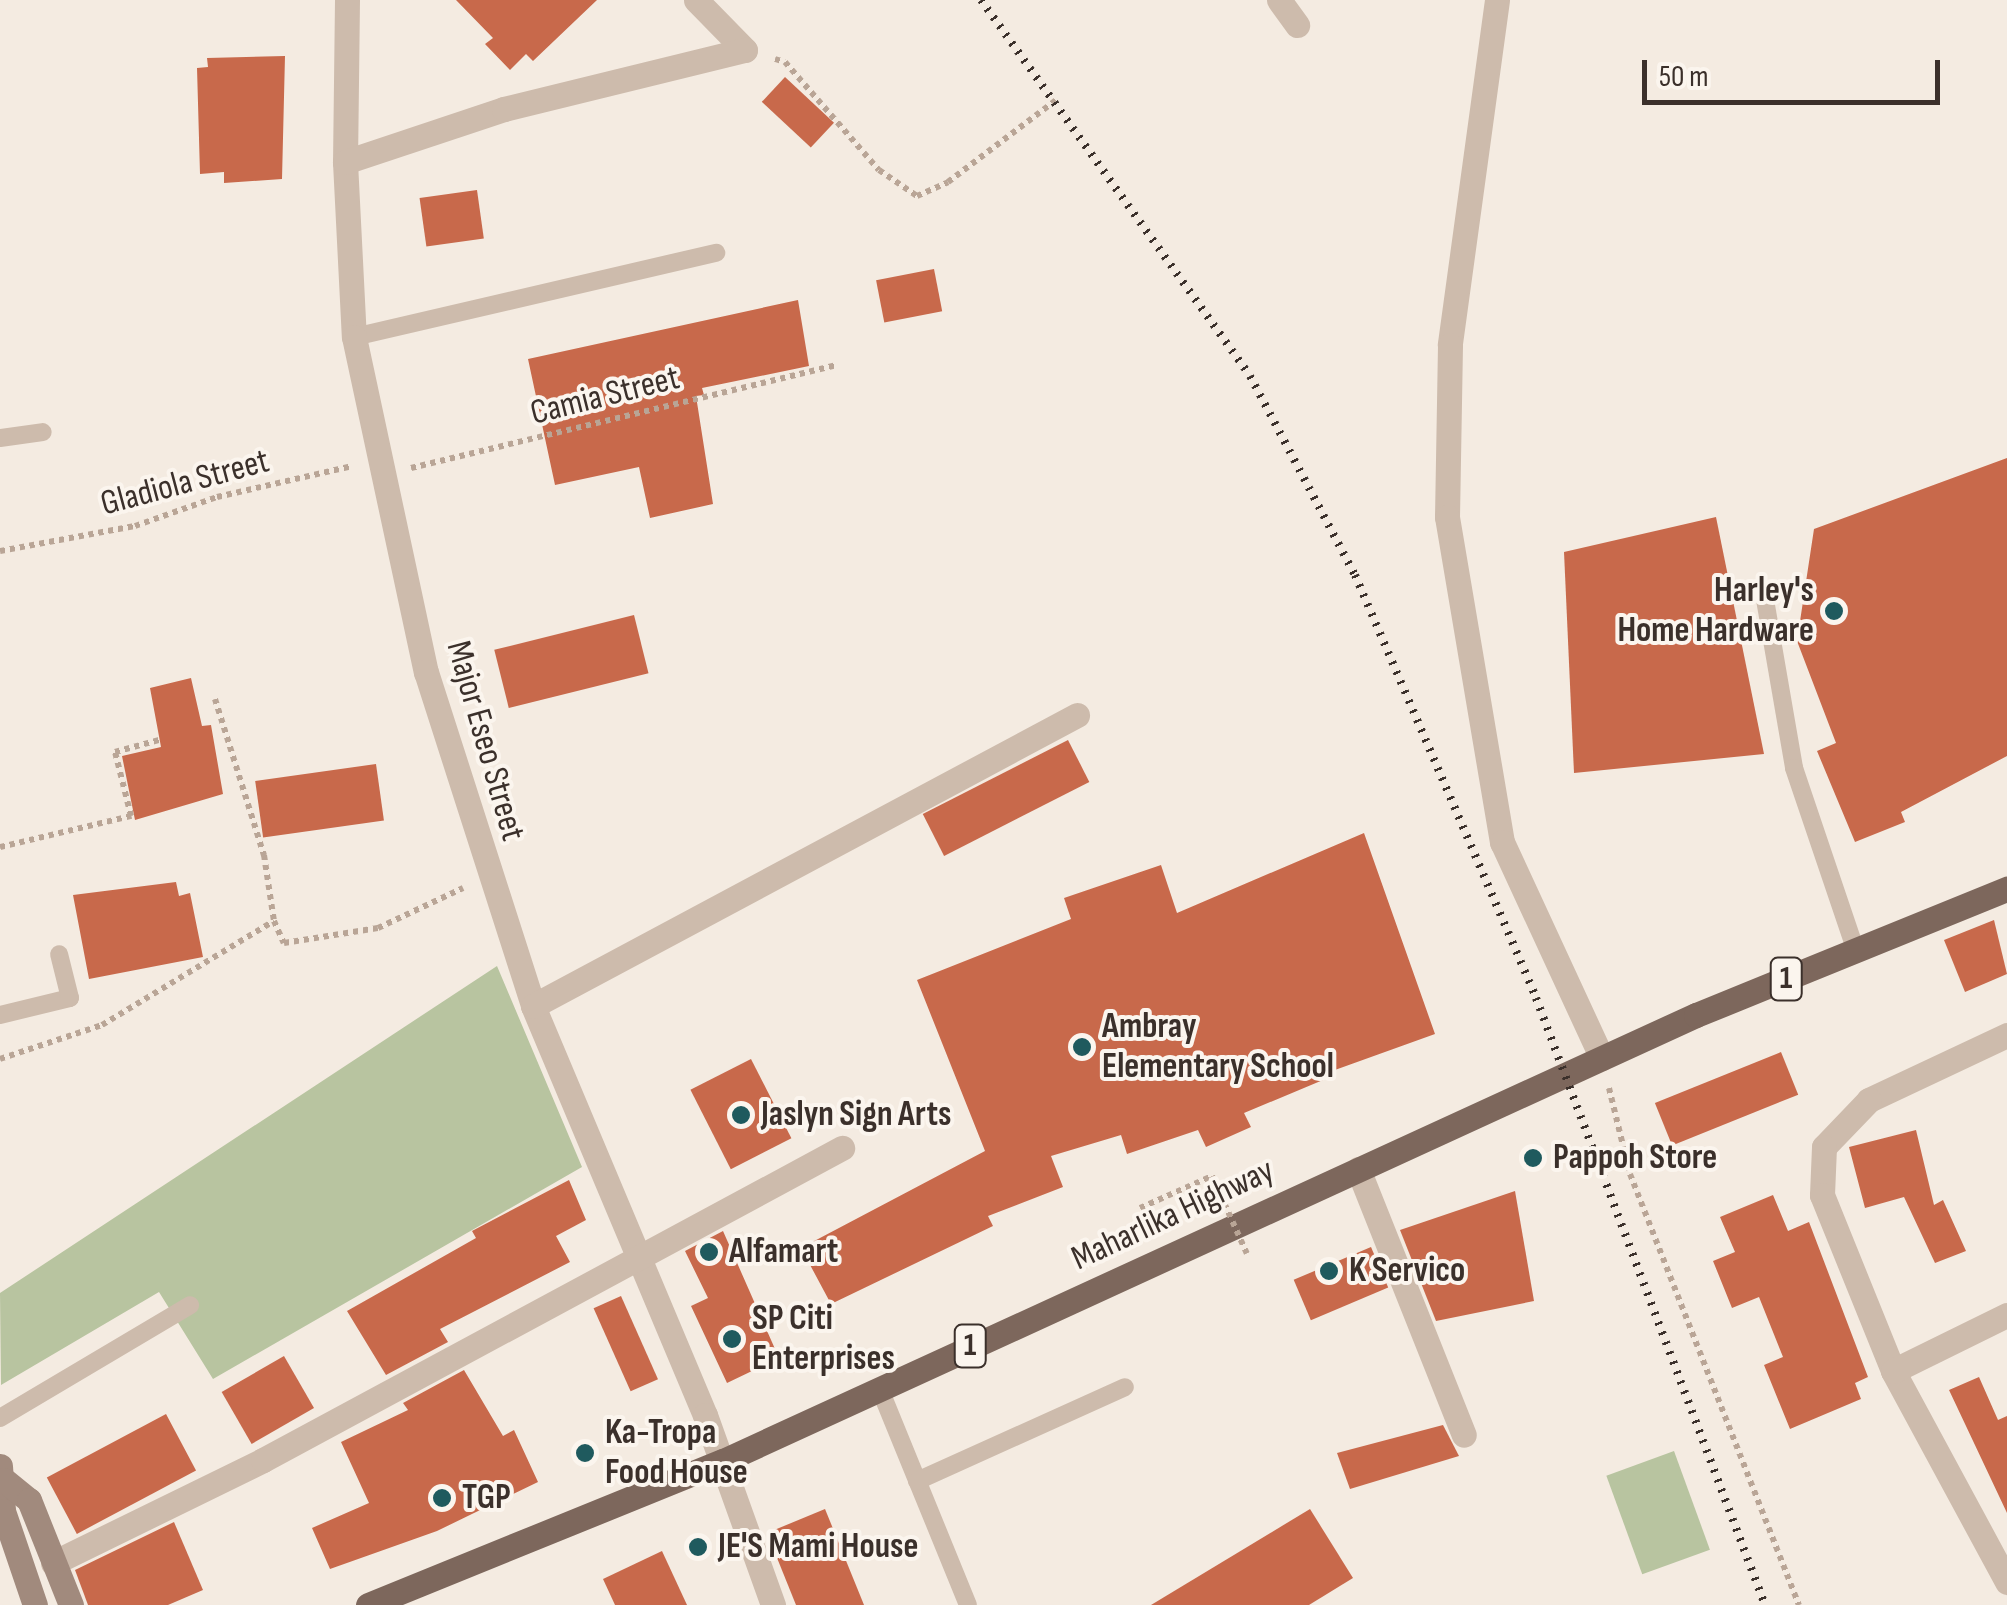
<!DOCTYPE html>
<html>
<head>
<meta charset="utf-8">
<style>
	body { margin:0 }
	#map { position:relative; width:2007px; height:1605px; overflow:hidden; background:#f4ebe1; font-family:"Sofia Sans Condensed",sans-serif }
	div>[style] { position:absolute }
	[style*='--x'] { left:calc(var(--x)*1px); top:calc(var(--y)*1px); width:calc(var(--w)*1px); rotate:calc(var(--a)*1deg) }
	.green>* { inset:0; background:#b8c4a0; transform-origin:0 0 }
	.building>* { inset:0; background:#c8694b; transform-origin:0 0 }
	.path>* { height:6px; margin-top:-3px; transform-origin:0; background:repeating-linear-gradient(90deg,#b9a596 0 5px,transparent 0 10px) }
	.lane>* { height:18px; margin:-9px; padding:0 9px; transform-origin:9px; border-radius:9px; background:#cdbbac }
	.street>* { height:25px; margin:-12.5px; padding:0 12.5px; transform-origin:12.5px; border-radius:12.5px; background:#cdbbac }
	.secondary>* { height:25px; margin:-12.5px; padding:0 12.5px; transform-origin:12.5px; border-radius:12.5px; background:#a18a7d }
	.primary>* { height:25px; margin:-12.5px; padding:0 12.5px; transform-origin:12.5px; border-radius:12.5px; background:#7d675c }
	.rail>* { height:8px; margin-top:-4px; transform-origin:0; background:repeating-linear-gradient(90deg,#3b302b 0 2.5px,transparent 0 10.5px) }
	.path-bridge>* { height:6px; margin-top:-3px; transform-origin:0; background:repeating-linear-gradient(90deg,#b9a596 0 5px,transparent 0 10px) }
	.dots>* { width:28px; height:28px; translate:-50% -50%; box-sizing:border-box; border:5px solid #fbf5ee; border-radius:50% }
	span { translate:-50% -50%; white-space:nowrap; text-align:center; line-height:1.15; -webkit-text-stroke:8px #fbf5ee; paint-order:stroke }
	.shield-label span { padding:2px 8px; background:#fbf5ee; border:2px solid; border-radius:8px; -webkit-text-stroke-width:0 }
	.shield-label { font-size:32px; color:#3b302b; font-weight:700 }
	.street-label { font-size:35px; color:#3b302b }
	.poi-label { font-size:35px; color:#3b302b; font-weight:700 }
	.right { translate:-100% -50%; text-align:right }
	.left { translate:0 -50%; text-align:left }
	.scale { position:absolute; left:1642px; top:60px; width:298px; height:45px; box-sizing:border-box; border:5px solid #3b302b; border-top:0; padding-left:12px; font-size:30px; line-height:35px; white-space:nowrap; color:#3b302b; -webkit-text-stroke:8px #fbf5ee; paint-order:stroke }
</style>
</head>
<body>
<div id="map">
	<div class="green">
		<i style="clip-path:polygon(497px 966px,582px 1167px,213px 1379px,159px 1292px,1px 1385px,0 1293px)"></i>
		<i style="left:1674px;top:1451px;width:105px;height:72px;rotate:70deg"></i>
	</div>
	<div class="building">
		<i style="clip-path:polygon(456px 0,597px 0,533px 61px,526px 54px,510px 70px,485px 44px,493px 38px)"></i>
		<i style="clip-path:polygon(285px 56px,282px 179px,224px 183px,224px 172px,200px 174px,197px 68px,208px 67px,207px 58px)"></i>
		<i style="left:785px;top:77px;width:67px;height:34px;rotate:43deg"></i>
		<i style="left:477px;top:190px;width:49px;height:58px;rotate:82deg"></i>
		<i style="left:934px;top:269px;width:43px;height:59px;rotate:79deg"></i>
		<i style="clip-path:polygon(798px 300px,809px 366px,702px 388px,704px 395px,696px 396px,713px 504px,650px 518px,639px 467px,555px 485px,528px 359px)"></i>
		<i style="clip-path:polygon(2007px 458px,2007px 756px,1901px 812px,1905px 822px,1855px 842px,1817px 751px,1836px 743px,1797px 641px,1814px 529px)"></i>
		<i style="clip-path:polygon(1716px 517px,1764px 754px,1574px 773px,1564px 552px)"></i>
		<i style="left:634px;top:615px;width:60px;height:144px;rotate:76deg"></i>
		<i style="clip-path:polygon(191px 678px,202px 726px,211px 725px,223px 794px,135px 820px,122px 756px,161px 747px,150px 688px)"></i>
		<i style="left:1068px;top:740px;width:47px;height:163px;rotate:63deg"></i>
		<i style="left:376px;top:764px;width:57px;height:122px;rotate:82deg"></i>
		<i style="clip-path:polygon(1364px 833px,1435px 1034px,1321px 1075px,1323px 1080px,1244px 1113px,1251px 1127px,1206px 1147px,1198px 1130px,1127px 1154px,1121px 1135px,1051px 1156px,1063px 1187px,988px 1216px,993px 1226px,831px 1304px,801px 1248px,985px 1151px,917px 980px,1071px 919px,1064px 898px,1161px 865px,1177px 913px)"></i>
		<i style="clip-path:polygon(176px 882px,179px 896px,190px 893px,203px 957px,89px 979px,73px 895px)"></i>
		<i style="clip-path:polygon(1994px 920px,2007px 974px,1965px 992px,1944px 940px)"></i>
		<i style="left:1781px;top:1052px;width:46px;height:136px;rotate:68deg"></i>
		<i style="left:751px;top:1059px;width:89px;height:68px;rotate:63deg"></i>
		<i style="clip-path:polygon(1916px 1130px,1934px 1205px,1943px 1200px,1966px 1251px,1935px 1263px,1904px 1197px,1865px 1208px,1849px 1147px)"></i>
		<i style="clip-path:polygon(569px 1180px,586px 1220px,556px 1236px,570px 1262px,440px 1329px,448px 1342px,386px 1375px,347px 1311px,476px 1238px,472px 1231px)"></i>
		<i style="clip-path:polygon(1515px 1191px,1534px 1301px,1436px 1321px,1400px 1230px)"></i>
		<i style="clip-path:polygon(1773px 1195px,1788px 1231px,1809px 1222px,1868px 1377px,1855px 1383px,1861px 1399px,1790px 1429px,1764px 1365px,1783px 1357px,1759px 1297px,1732px 1308px,1713px 1261px,1735px 1252px,1720px 1217px)"></i>
		<i style="clip-path:polygon(723px 1231px,779px 1358px,727px 1383px,691px 1306px,708px 1298px,685px 1251px)"></i>
		<i style="left:1371px;top:1247px;width:44px;height:84px;rotate:67deg"></i>
		<i style="left:621px;top:1296px;width:91px;height:30px;rotate:66deg"></i>
		<i style="left:284px;top:1356px;width:60px;height:72px;rotate:60deg"></i>
		<i style="clip-path:polygon(464px 1370px,503px 1436px,514px 1430px,538px 1482px,437px 1531px,330px 1569px,312px 1528px,369px 1503px,341px 1442px,408px 1410px,403px 1403px)"></i>
		<i style="clip-path:polygon(1979px 1377px,1998px 1420px,2007px 1416px,2007px 1513px,1949px 1390px)"></i>
		<i style="left:166px;top:1414px;width:64px;height:135px;rotate:62deg"></i>
		<i style="clip-path:polygon(1443px 1425px,1459px 1456px,1350px 1489px,1337px 1453px)"></i>
		<i style="clip-path:polygon(825px 1509px,864px 1605px,796px 1605px,767px 1533px)"></i>
		<i style="clip-path:polygon(1310px 1509px,1353px 1578px,1309px 1605px,1151px 1605px)"></i>
		<i style="clip-path:polygon(174px 1522px,203px 1590px,168px 1605px,88px 1605px,75px 1570px)"></i>
		<i style="clip-path:polygon(662px 1551px,687px 1605px,615px 1605px,603px 1579px)"></i>
	</div>
	<div class="path">
		<i style="--x:775;--y:59;--w:10;--a:17"></i>
		<i style="--x:785;--y:62;--w:143;--a:49"></i>
		<i style="--x:879;--y:170;--w:46;--a:34.4"></i>
		<i style="--x:917;--y:196;--w:34;--a:-24"></i>
		<i style="--x:948;--y:182;--w:136;--a:-37.2"></i>
		<i style="--x:411;--y:468;--w:437;--a:-13.6"></i>
		<i style="--x:0;--y:551;--w:137;--a:-10.5"></i>
		<i style="--x:135;--y:526;--w:87;--a:-19.5"></i>
		<i style="--x:217;--y:497;--w:139;--a:-12.9"></i>
		<i style="--x:215;--y:699;--w:164;--a:72.6"></i>
		<i style="--x:264;--y:855;--w:67;--a:81.4"></i>
		<i style="--x:274;--y:921;--w:24;--a:66"></i>
		<i style="--x:284;--y:943;--w:95;--a:-9.1"></i>
		<i style="--x:378;--y:928;--w:94;--a:-25.2"></i>
		<i style="--x:0;--y:847;--w:135;--a:-13.3"></i>
		<i style="--x:131;--y:816;--w:66;--a:-104"></i>
		<i style="--x:115;--y:752;--w:46;--a:-15.3"></i>
		<i style="--x:0;--y:1059;--w:108;--a:-18.4"></i>
		<i style="--x:102;--y:1025;--w:201;--a:-31.2"></i>
		<i style="--x:1609;--y:1088;--w:89;--a:76.3"></i>
		<i style="--x:1630;--y:1174;--w:463;--a:68.6"></i>
		<i style="--x:1140;--y:1208;--w:79;--a:-24"></i>
	</div>
	<div class="lane">
		<i style="--x:354;--y:337;--w:372;--a:-13.1"></i>
		<i style="--x:0;--y:438;--w:43;--a:-7.9"></i>
		<i style="--x:1763;--y:588;--w:183;--a:80.2"></i>
		<i style="--x:1794;--y:768;--w:193;--a:71.3"></i>
		<i style="--x:0;--y:1015;--w:72;--a:-13.7"></i>
		<i style="--x:70;--y:998;--w:45;--a:-104"></i>
		<i style="--x:879;--y:1387;--w:235;--a:67.8"></i>
		<i style="--x:0;--y:1418;--w:221;--a:-30.7"></i>
		<i style="--x:917;--y:1481;--w:228;--a:-24.3"></i>
	</div>
	<div class="street">
		<i style="--x:347;--y:0;--w:162;--a:90.7"></i>
		<i style="--x:345;--y:162;--w:175;--a:87.1"></i>
		<i style="--x:354;--y:337;--w:343;--a:77.9"></i>
		<i style="--x:426;--y:672;--w:351;--a:72.2"></i>
		<i style="--x:533;--y:1006;--w:444;--a:67.2"></i>
		<i style="--x:705;--y:1415;--w:202;--a:70.3"></i>
		<i style="--x:696;--y:0;--w:70;--a:45.6"></i>
		<i style="--x:1279;--y:0;--w:31;--a:54"></i>
		<i style="--x:1497;--y:0;--w:348;--a:97.8"></i>
		<i style="--x:1450;--y:345;--w:172;--a:91"></i>
		<i style="--x:1447;--y:517;--w:330;--a:80.4"></i>
		<i style="--x:1502;--y:842;--w:238;--a:65.2"></i>
		<i style="--x:345;--y:162;--w:168;--a:-18.4"></i>
		<i style="--x:504;--y:109;--w:248;--a:-13.8"></i>
		<i style="--x:533;--y:1006;--w:617;--a:-28.14"></i>
		<i style="--x:2007;--y:1035;--w:153;--a:154.8"></i>
		<i style="--x:1869;--y:1100;--w:65;--a:133.8"></i>
		<i style="--x:1824;--y:1147;--w:48;--a:92.4"></i>
		<i style="--x:1822;--y:1195;--w:190;--a:68"></i>
		<i style="--x:1893;--y:1371;--w:240;--a:61.6"></i>
		<i style="--x:1358;--y:1169;--w:286;--a:68.3"></i>
		<i style="--x:1893;--y:1371;--w:127;--a:-26.2"></i>
		<i style="--x:53;--y:1563;--w:234;--a:-26.1"></i>
		<i style="--x:263;--y:1460;--w:658;--a:-28.32"></i>
	</div>
	<div class="secondary">
		<i style="--x:0;--y:1466;--w:45;--a:86.2"></i>
		<i style="--x:3;--y:1511;--w:99;--a:71.2"></i>
		<i style="--x:4;--y:1480;--w:32;--a:39"></i>
		<i style="--x:29;--y:1500;--w:113;--a:68.2"></i>
	</div>
	<div class="primary">
		<i style="--x:368;--y:1605;--w:383;--a:-22.1"></i>
		<i style="--x:723;--y:1461;--w:1070;--a:-24.63"></i>
		<i style="--x:1696;--y:1015;--w:336;--a:-22.1"></i>
	</div>
	<div class="rail">
		<i style="--x:981;--y:0;--w:462;--a:54.4"></i>
		<i style="--x:1250;--y:376;--w:225;--a:62.2"></i>
		<i style="--x:1355;--y:575;--w:460;--a:66.8"></i>
		<i style="--x:1536;--y:998;--w:649;--a:69.33"></i>
	</div>
	<div class="path-bridge">
		<i style="--x:1212;--y:1176;--w:85;--a:65.8"></i>
	</div>
	<div class="dots">
		<i style="left:1834px;top:611px;background:#1f5a5e"></i>
		<i style="left:1082px;top:1047px;background:#1f5a5e"></i>
		<i style="left:741px;top:1115px;background:#1f5a5e"></i>
		<i style="left:1533px;top:1158px;background:#1f5a5e"></i>
		<i style="left:709px;top:1252px;background:#1f5a5e"></i>
		<i style="left:1329px;top:1271px;background:#1f5a5e"></i>
		<i style="left:732px;top:1339px;background:#1f5a5e"></i>
		<i style="left:585px;top:1453px;background:#1f5a5e"></i>
		<i style="left:442px;top:1498px;background:#1f5a5e"></i>
		<i style="left:698px;top:1547px;background:#1f5a5e"></i>
	</div>
	<div class="shield-label">
		<span style="left:1786px;top:979px">1</span>
		<span style="left:970px;top:1346px">1</span>
	</div>
	<div class="street-label">
		<span style="left:605px;top:396px;rotate:-14deg">Camia Street</span>
		<span style="left:185px;top:483px;rotate:-15deg">Gladiola Street</span>
		<span style="left:485px;top:741px;rotate:74deg">Major Eseo Street</span>
		<span style="left:1173px;top:1215px;rotate:-25deg">Maharlika Highway</span>
	</div>
	<div class="poi-label">
		<span class="right" style="left:1814px;top:611px">Harley's<br>Home Hardware</span>
		<span class="left" style="left:1102px;top:1047px">Ambray<br>Elementary School</span>
		<span class="left" style="left:761px;top:1115px">Jaslyn Sign Arts</span>
		<span class="left" style="left:1553px;top:1158px">Pappoh Store</span>
		<span class="left" style="left:729px;top:1252px">Alfamart</span>
		<span class="left" style="left:1349px;top:1271px">K Servico</span>
		<span class="left" style="left:752px;top:1339px">SP Citi<br>Enterprises</span>
		<span class="left" style="left:605px;top:1453px">Ka-Tropa<br>Food House</span>
		<span class="left" style="left:462px;top:1498px">TGP</span>
		<span class="left" style="left:718px;top:1547px">JE'S Mami House</span>
	</div>
	<div class="scale">50 m</div>
</div>
</body>
</html>
